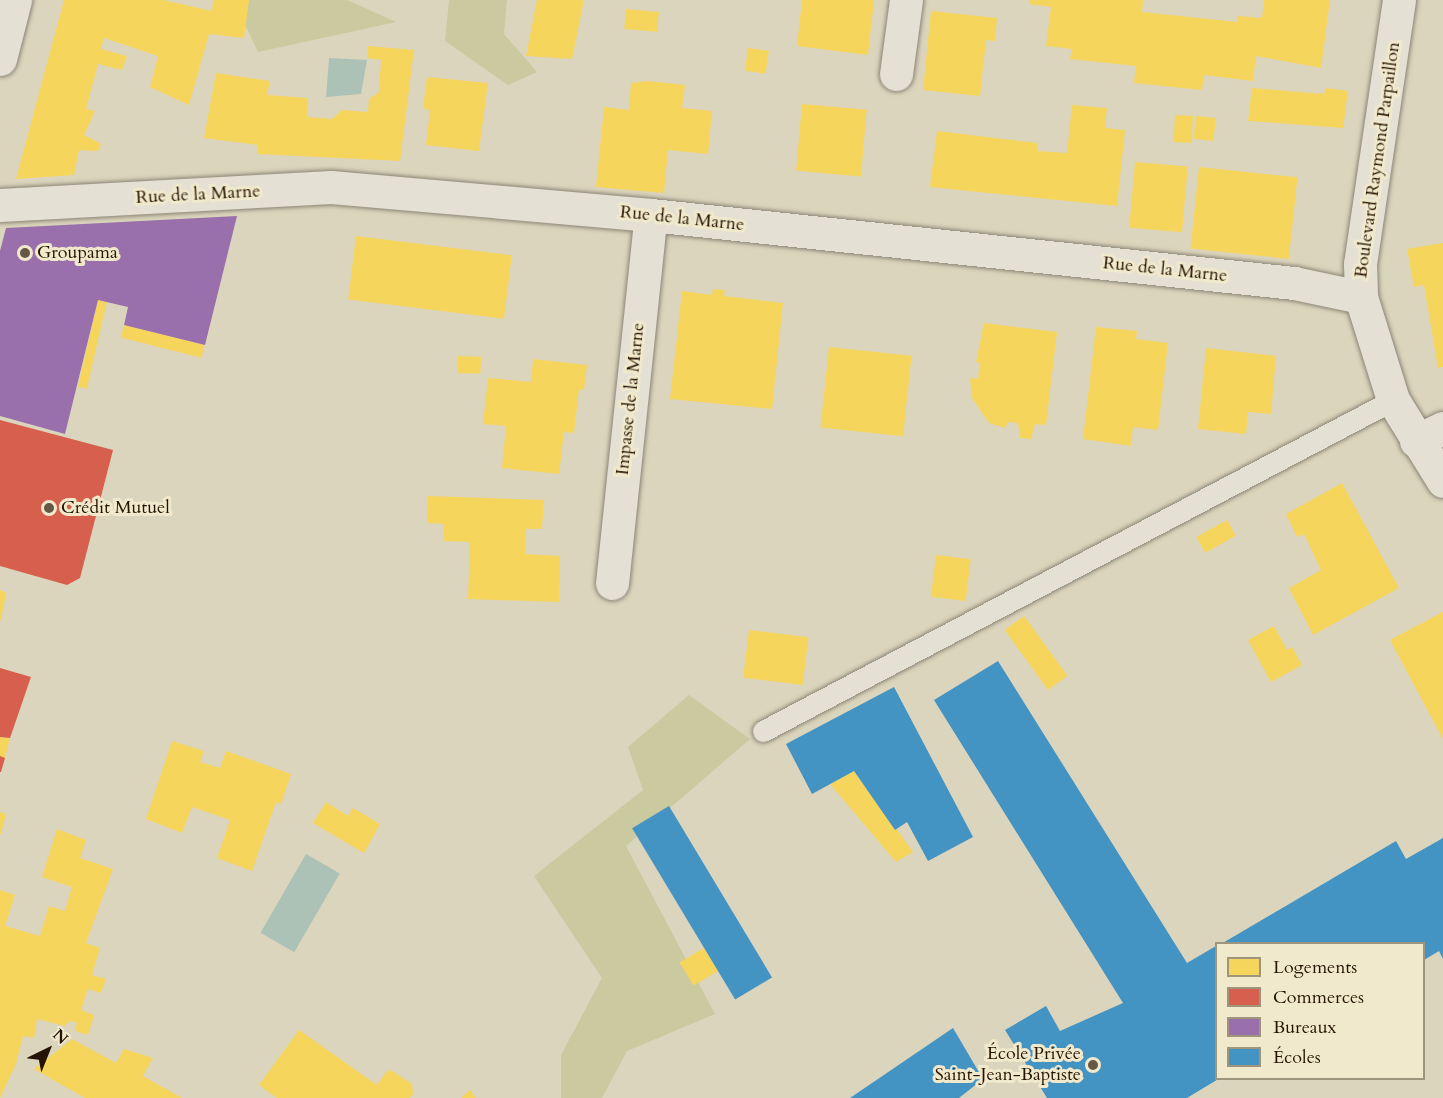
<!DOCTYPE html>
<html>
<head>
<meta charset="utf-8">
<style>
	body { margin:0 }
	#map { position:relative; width:1443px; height:1098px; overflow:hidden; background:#dcd5bd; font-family:Cardo,serif }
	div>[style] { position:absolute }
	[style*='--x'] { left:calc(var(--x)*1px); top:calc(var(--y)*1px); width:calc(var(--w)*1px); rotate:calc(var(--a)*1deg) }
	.green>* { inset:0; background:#cac99f }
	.water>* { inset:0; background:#adc2b6; transform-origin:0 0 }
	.homes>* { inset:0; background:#f6d55c; transform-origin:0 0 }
	.shops>* { inset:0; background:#d6604d }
	.offices>* { inset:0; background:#9970ab }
	.schools>* { inset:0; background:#4393c3; transform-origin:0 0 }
	.roads { filter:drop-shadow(0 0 2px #8b8576) drop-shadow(0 0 2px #8b8576) }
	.service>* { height:21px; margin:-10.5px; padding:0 10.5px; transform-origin:10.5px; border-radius:10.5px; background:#e4e0d4 }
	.minor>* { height:33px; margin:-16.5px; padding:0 16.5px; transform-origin:16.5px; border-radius:16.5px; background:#e4e0d4 }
	.secondary>* { height:33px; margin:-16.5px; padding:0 16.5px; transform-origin:16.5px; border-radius:16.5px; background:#e4e0d4 }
	.dots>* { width:16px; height:16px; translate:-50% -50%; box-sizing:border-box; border:3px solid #f1e9cc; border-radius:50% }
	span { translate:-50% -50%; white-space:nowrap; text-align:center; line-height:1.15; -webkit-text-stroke:6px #f1e9cc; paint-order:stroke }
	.street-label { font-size:18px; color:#251403 }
	.poi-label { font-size:18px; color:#251403 }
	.left { translate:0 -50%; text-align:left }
	.right { translate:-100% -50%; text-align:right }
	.legend { position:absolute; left:1215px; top:942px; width:210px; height:138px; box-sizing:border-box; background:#f1e9cc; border:2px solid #9f947c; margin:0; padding:8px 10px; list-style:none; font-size:18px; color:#251403 }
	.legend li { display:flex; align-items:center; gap:12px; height:30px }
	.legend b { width:30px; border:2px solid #9f947c }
	.north { position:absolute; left:18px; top:1020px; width:60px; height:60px; -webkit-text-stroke:4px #f1e9cc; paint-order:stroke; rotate:43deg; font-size:16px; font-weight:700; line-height:24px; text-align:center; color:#251403 }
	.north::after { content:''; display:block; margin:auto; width:21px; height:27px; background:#251403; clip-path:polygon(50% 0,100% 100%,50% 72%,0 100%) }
</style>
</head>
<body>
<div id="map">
	<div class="green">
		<i style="clip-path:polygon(233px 0,347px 0,396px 22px,258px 52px)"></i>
		<i style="clip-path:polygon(449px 0,507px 0,504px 34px,537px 72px,508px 85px,445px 41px)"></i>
		<i style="clip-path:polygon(689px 695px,750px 739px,626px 846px,715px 1014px,627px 1051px,602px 1098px,561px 1098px,561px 1055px,602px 978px,534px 876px,643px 790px,628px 747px)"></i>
	</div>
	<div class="water">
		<i style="clip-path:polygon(329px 58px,367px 60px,361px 94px,326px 97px)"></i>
		<i style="left:306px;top:854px;width:39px;height:91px;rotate:30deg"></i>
	</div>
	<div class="homes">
		<i style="clip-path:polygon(64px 0,163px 0,212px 11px,213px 0,249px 0,244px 38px,209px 34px,189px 105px,150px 87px,158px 56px,104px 38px,101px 49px,127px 56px,122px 70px,98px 64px,86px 109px,95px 111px,84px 135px,101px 144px,98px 151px,79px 150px,74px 175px,16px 179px)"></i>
		<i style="clip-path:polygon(537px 0,584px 0,572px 59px,526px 56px)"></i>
		<i style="clip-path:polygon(802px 0,874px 0,868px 55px,797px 46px)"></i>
		<i style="clip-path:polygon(1030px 0,1143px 0,1142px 12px,1237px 22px,1237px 16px,1262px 18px,1264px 0,1330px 0,1321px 68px,1256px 56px,1253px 81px,1204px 75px,1202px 90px,1134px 83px,1136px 66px,1070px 59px,1072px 49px,1046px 46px,1051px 7px,1030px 4px)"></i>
		<i style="left:626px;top:9px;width:33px;height:20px;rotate:5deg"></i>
		<i style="clip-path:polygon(931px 11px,997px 18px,995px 41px,986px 40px,980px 96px,923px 90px)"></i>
		<i style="clip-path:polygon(368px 46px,414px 50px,400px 161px,257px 154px,258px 145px,204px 138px,216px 73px,270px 81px,267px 95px,308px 98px,307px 117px,332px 119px,342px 110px,368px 112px,369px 99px,379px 92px,381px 60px,367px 58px)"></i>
		<i style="left:748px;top:48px;width:21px;height:23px;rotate:8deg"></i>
		<i style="clip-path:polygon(427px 77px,488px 83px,479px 151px,426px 145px,430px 110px,423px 108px)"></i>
		<i style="clip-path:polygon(648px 81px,685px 85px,682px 108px,712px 111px,708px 154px,668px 150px,664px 193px,596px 187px,604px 107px,629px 110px,631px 83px)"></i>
		<i style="clip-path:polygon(1252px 88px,1324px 94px,1326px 88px,1348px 91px,1343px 128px,1248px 121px)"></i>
		<i style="left:802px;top:104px;width:65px;height:67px;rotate:5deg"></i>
		<i style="clip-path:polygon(1072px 105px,1107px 108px,1105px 128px,1125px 130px,1117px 206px,930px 187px,937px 131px,1037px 143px,1037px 151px,1067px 153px)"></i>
		<i style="left:1175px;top:115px;width:18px;height:27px;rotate:3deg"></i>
		<i style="left:1196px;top:116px;width:20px;height:23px;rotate:6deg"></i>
		<i style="left:1135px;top:162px;width:53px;height:66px;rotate:5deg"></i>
		<i style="left:1199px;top:167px;width:99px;height:82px;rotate:6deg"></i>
		<i style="left:356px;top:236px;width:157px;height:64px;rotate:7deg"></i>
		<i style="clip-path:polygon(1443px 243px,1443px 367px,1438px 368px,1424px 285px,1414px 287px,1407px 249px)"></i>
		<i style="clip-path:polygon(713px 289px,725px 290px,724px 296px,783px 303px,772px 409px,670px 399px,682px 291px,712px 295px)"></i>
		<i style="left:98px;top:300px;width:9px;height:89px;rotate:13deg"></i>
		<i style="clip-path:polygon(984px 323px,1057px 332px,1046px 425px,1035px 424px,1031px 439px,1020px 438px,1018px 423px,1008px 422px,1005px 428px,989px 423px,972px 398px,970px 378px,978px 379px,980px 363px,976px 362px)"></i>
		<i style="left:124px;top:325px;width:83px;height:13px;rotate:14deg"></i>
		<i style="clip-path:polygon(1096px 327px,1137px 331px,1136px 339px,1168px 343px,1158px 430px,1133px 427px,1131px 446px,1083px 439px)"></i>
		<i style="left:829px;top:347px;width:83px;height:81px;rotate:6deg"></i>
		<i style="clip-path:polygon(1206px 348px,1276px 356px,1271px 414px,1248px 412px,1246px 434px,1198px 429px)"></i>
		<i style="left:458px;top:356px;width:23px;height:17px;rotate:2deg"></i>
		<i style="clip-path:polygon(533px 359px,587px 365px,584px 390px,579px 389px,574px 433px,564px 432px,559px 474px,502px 468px,506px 426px,483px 424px,488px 378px,531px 382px)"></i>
		<i style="clip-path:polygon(1342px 483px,1399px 588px,1313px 635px,1289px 588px,1321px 570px,1304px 534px,1297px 537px,1286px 514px)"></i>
		<i style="clip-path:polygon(428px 496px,544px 500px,542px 529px,526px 529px,525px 554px,560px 556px,559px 602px,468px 599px,470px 542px,444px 541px,444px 524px,427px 523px)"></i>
		<i style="left:1227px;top:520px;width:18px;height:35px;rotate:61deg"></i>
		<i style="left:936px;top:555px;width:35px;height:42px;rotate:7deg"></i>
		<i style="clip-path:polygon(0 590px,6px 593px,1px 620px,0 620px)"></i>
		<i style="clip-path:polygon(1443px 612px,1443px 739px,1390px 640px)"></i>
		<i style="left:1024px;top:616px;width:74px;height:24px;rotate:54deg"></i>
		<i style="clip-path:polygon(1274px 626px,1287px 650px,1292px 647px,1302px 665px,1271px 682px,1248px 640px)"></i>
		<i style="left:749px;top:630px;width:60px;height:48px;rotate:7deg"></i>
		<i style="clip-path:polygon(0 737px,10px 738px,5px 758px,0 756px)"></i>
		<i style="clip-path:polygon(172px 741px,204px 751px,200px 762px,220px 768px,226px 751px,291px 774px,281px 804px,276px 802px,252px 871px,217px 858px,230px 820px,192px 807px,182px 833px,146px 819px)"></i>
		<i style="clip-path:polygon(854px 771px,913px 852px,896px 862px,830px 784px)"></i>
		<i style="clip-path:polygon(326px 802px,348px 816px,353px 808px,380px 824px,364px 853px,313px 823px)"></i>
		<i style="clip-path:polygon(0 812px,6px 814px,1px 834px,0 834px)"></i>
		<i style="clip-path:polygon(57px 829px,86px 840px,80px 858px,113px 869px,86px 943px,100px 948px,92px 975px,106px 979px,101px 993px,88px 989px,81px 1010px,94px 1015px,88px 1035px,75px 1031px,77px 1023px,69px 1021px,65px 1026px,37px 1019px,34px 1038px,23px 1036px,16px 1064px,0 1098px,0 890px,15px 895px,5px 926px,40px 936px,49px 906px,65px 911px,72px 887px,42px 877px)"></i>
		<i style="left:707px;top:946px;width:27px;height:32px;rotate:59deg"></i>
		<i style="clip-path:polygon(299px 1030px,377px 1085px,387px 1071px,392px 1071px,412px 1084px,413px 1094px,410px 1098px,277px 1098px,259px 1085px)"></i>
		<i style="clip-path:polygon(72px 1039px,116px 1063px,124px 1049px,153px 1058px,143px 1076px,182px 1098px,85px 1098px,34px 1069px)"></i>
		<i style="clip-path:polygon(470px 1090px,476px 1098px,461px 1098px)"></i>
	</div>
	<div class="shops">
		<i style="clip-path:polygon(0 420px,113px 450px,80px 578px,67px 585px,0 566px)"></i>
		<i style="clip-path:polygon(0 668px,31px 677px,10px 738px,0 737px)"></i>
		<i style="clip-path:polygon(0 756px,5px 758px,1px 772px,0 772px)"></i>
	</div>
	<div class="offices">
		<i style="clip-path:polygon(237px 216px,205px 345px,124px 325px,128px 307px,98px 300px,65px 434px,0 416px,0 251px,6px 228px)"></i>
	</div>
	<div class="schools">
		<i style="clip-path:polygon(998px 661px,1187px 963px,1216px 946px,1216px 1078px,1220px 1078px,1187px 1098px,1047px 1098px,1005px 1030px,1046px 1006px,1060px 1031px,1123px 1003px,934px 700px)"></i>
		<i style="clip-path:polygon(894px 687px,973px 837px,928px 861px,907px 822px,895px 830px,854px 771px,812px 794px,786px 744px)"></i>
		<i style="left:669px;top:806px;width:200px;height:43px;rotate:59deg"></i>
		<i style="clip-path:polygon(1443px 838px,1443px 959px,1439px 951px,1424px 960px,1424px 944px,1221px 944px,1396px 841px,1406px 859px)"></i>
		<i style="clip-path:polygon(953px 1028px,983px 1079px,959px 1098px,850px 1098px)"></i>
	</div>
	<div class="roads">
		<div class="service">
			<i style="--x:763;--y:731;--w:712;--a:-27.72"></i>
		</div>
		<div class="minor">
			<i style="--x:1399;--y:0;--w:267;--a:98.4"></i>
			<i style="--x:1360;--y:264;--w:33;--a:88"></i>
			<i style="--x:1361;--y:297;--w:108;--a:72.7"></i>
			<i style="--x:1393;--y:400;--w:95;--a:58.3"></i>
			<i style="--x:896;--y:74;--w:75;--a:-82.3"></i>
			<i style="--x:0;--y:205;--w:331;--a:-3.1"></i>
			<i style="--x:331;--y:187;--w:321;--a:5"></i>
			<i style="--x:651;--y:215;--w:647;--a:6.04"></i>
			<i style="--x:1294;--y:283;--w:68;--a:11.8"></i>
			<i style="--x:1416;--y:441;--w:30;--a:-26"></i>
			<i style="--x:612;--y:583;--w:370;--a:-84"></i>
		</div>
		<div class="secondary">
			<i style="--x:0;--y:59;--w:61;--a:-75.7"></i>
		</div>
	</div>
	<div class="dots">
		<i style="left:25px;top:253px;background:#655844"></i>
		<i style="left:49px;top:508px;background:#655844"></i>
		<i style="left:1093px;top:1065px;background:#655844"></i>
	</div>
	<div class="street-label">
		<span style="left:1378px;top:160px;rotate:-82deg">Boulevard Raymond Parpaillon</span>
		<span style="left:198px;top:195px;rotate:-3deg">Rue de la Marne</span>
		<span style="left:682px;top:219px;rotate:6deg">Rue de la Marne</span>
		<span style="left:1165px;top:270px;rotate:6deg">Rue de la Marne</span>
		<span style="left:631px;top:399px;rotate:-84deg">Impasse de la Marne</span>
	</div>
	<div class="poi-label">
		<span class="left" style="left:37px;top:253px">Groupama</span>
		<span class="left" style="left:61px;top:508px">Crédit Mutuel</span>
		<span class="right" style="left:1081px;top:1065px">École Privée<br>Saint-Jean-Baptiste</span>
	</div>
	<ul class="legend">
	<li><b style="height:16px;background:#f6d55c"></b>Logements</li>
	<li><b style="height:16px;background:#d6604d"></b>Commerces</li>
	<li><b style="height:16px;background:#9970ab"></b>Bureaux</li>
	<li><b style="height:16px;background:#4393c3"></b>Écoles</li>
	</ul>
	<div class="north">N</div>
</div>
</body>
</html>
